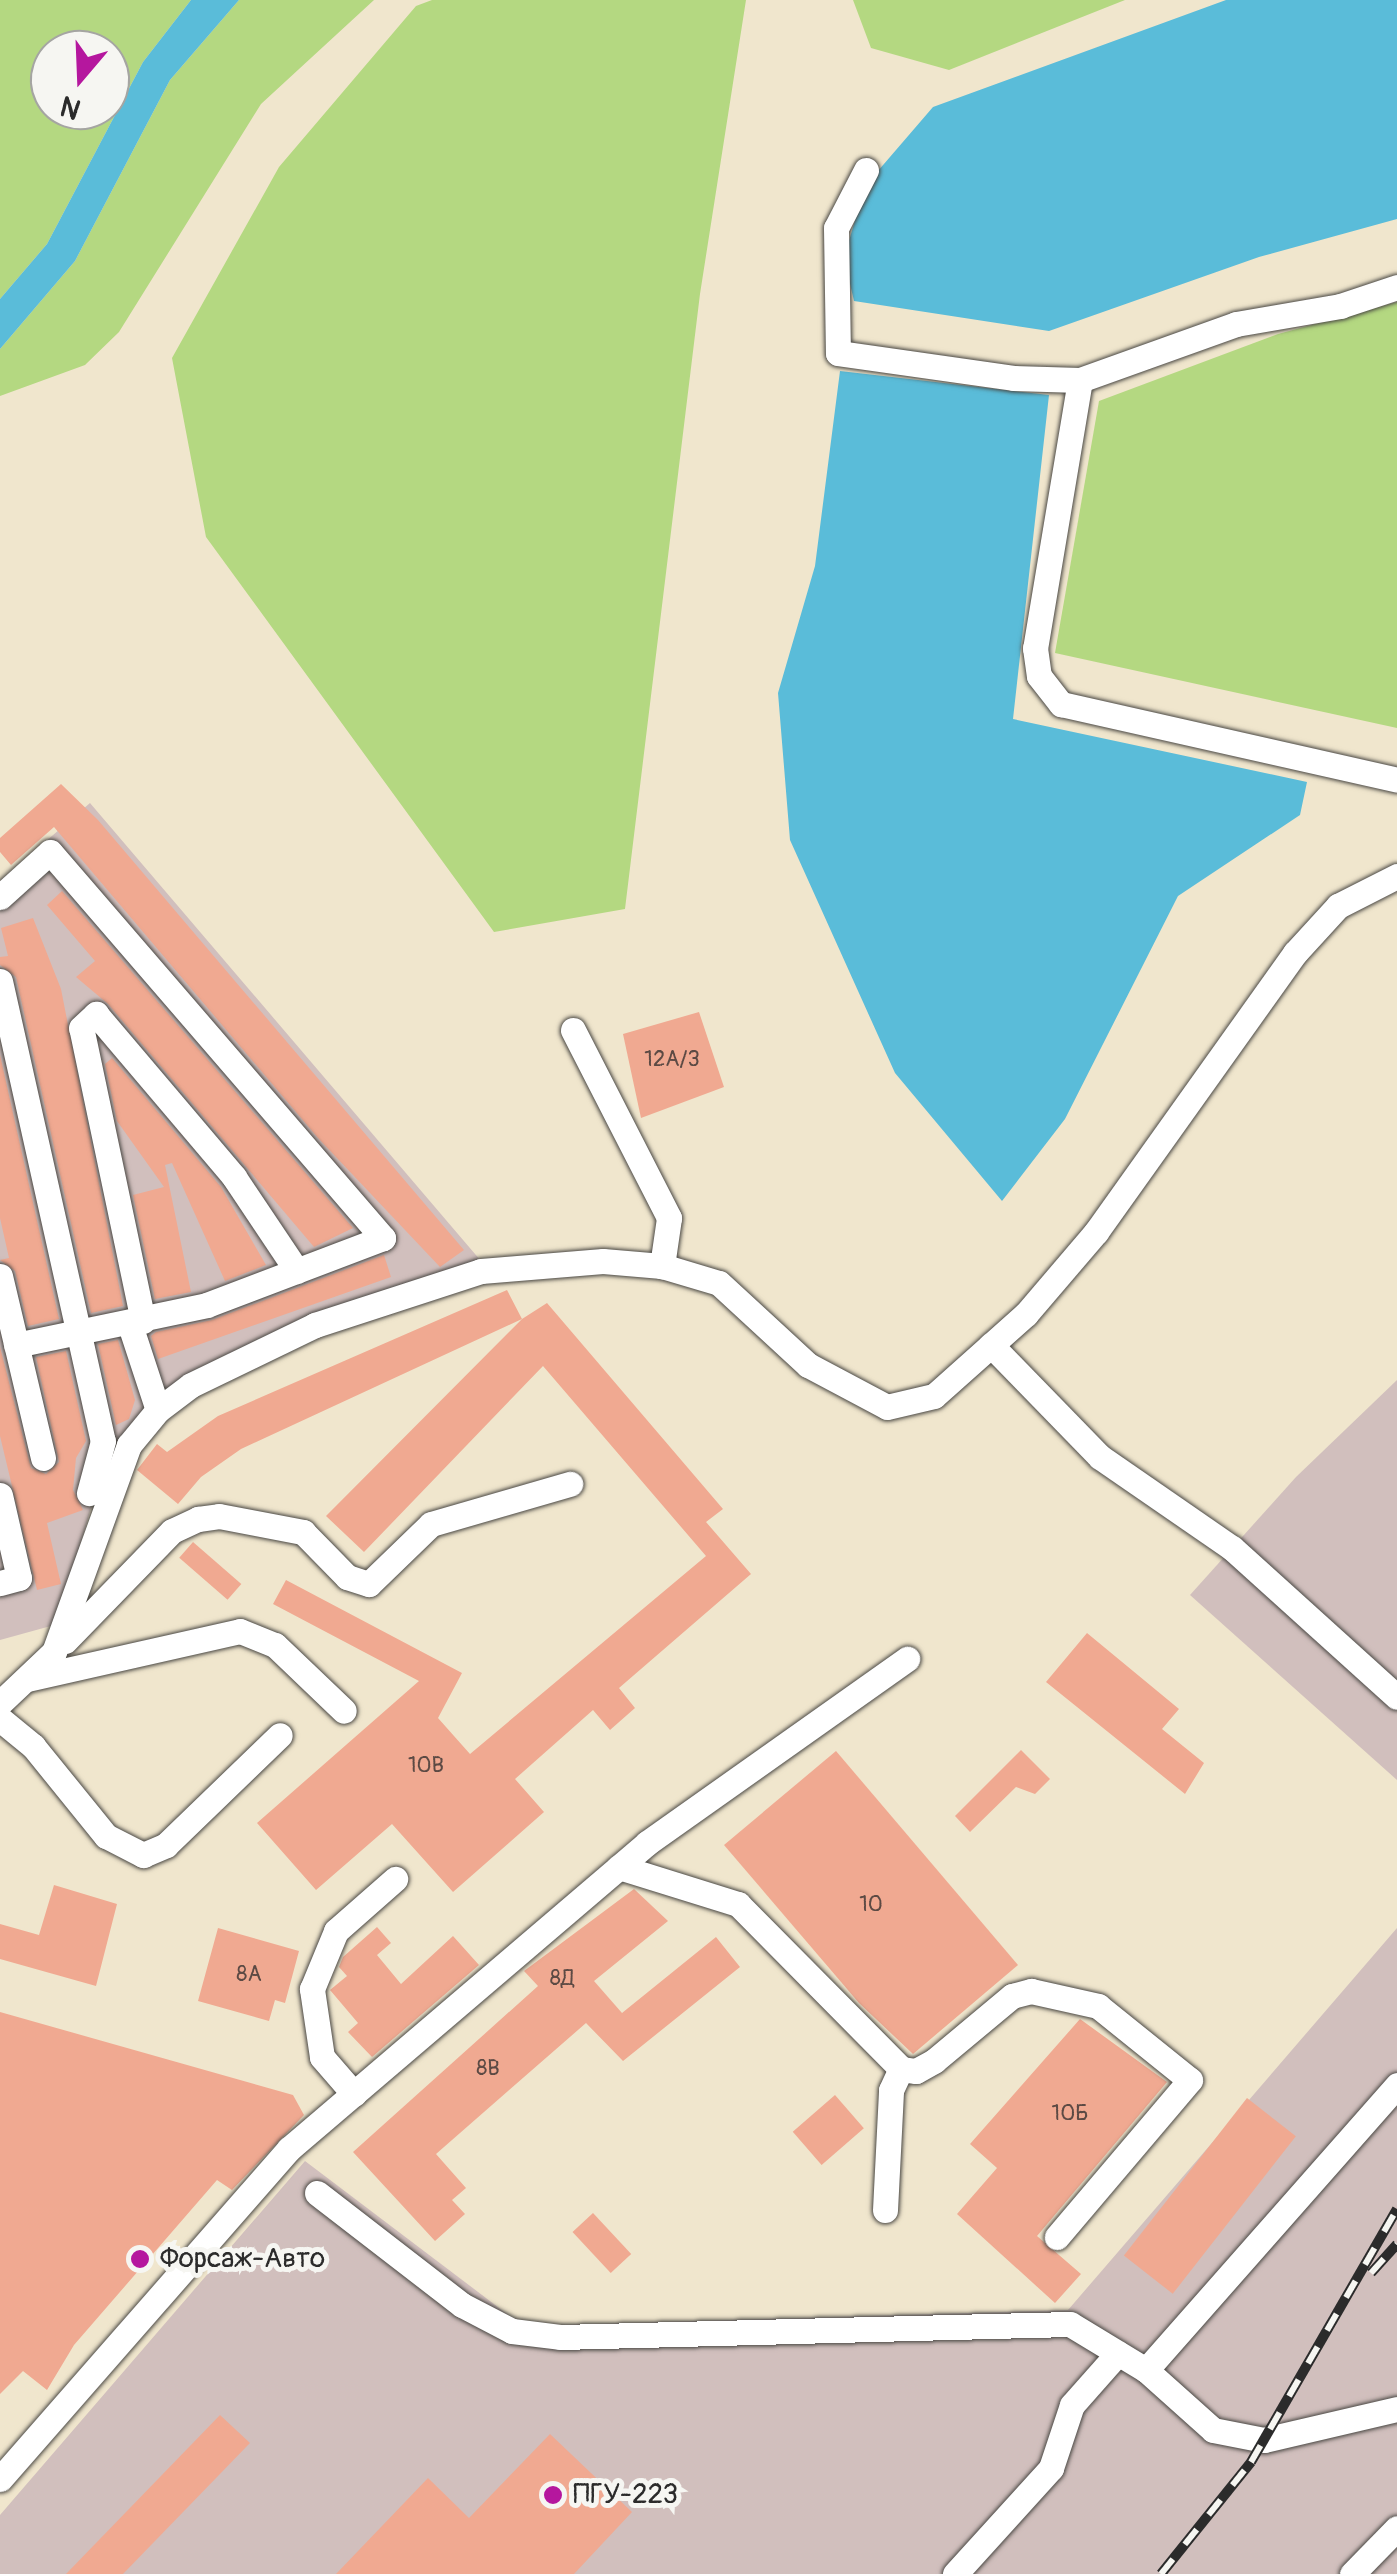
<!DOCTYPE html>
<html>
<head>
<meta charset="utf-8">
<style>
	body { margin:0 }
	#map { position:relative; width:1397px; height:2574px; overflow:hidden; background:#f0e6cd; font-family:Pangolin,sans-serif }
	div>[style] { position:absolute }
	[style*='--x'] { left:calc(var(--x)*1px); top:calc(var(--y)*1px); width:calc(var(--w)*1px); rotate:calc(var(--a)*1deg) }
	.industrial>* { inset:0; background:#d1bfbd }
	.green>* { inset:0; background:#b4d881 }
	.water>* { inset:0; background:#5abcd9 }
	.building>* { inset:0; background:#f0a991; transform-origin:0 0 }
	.roads { filter:drop-shadow(0 0 2px #494743) drop-shadow(0 0 2px #494743) }
	.minor>* { height:25px; margin:-12.5px; padding:0 12.5px; transform-origin:12.5px; border-radius:12.5px; background:#fff }
	.rail>* { height:10px; margin-top:-5px; transform-origin:0; background:repeating-linear-gradient(90deg,#f6f6f2 0 19px,#2b2b2b 0 38px); box-sizing:border-box; border-block:2px solid #2b2b2b }
	.dots>* { width:28px; height:28px; translate:-50% -50%; box-sizing:border-box; border:5px solid #f6f6f2; border-radius:50% }
	span { translate:-50% -50%; white-space:nowrap; text-align:center; line-height:1.15; -webkit-text-stroke:10px #f6f6f2; paint-order:stroke }
	.number-label { font-size:22px; color:#5c4a44 }
	.number-label span { -webkit-text-stroke-width:0 }
	.poi-label { font-size:28px; color:#2b2b2b }
	.left { translate:0 -50%; text-align:left }
	.north { position:absolute; left:30px; top:30px; width:100px; height:100px; box-sizing:border-box; background:#f6f6f2; border:2px solid #a5a5a2; border-radius:50%; rotate:199deg; font-size:28px; font-weight:700; line-height:40px; text-align:center; color:#2b2b2b }
	.north::after { content:''; display:block; margin:auto; width:35px; height:45px; background:#b5179e; clip-path:polygon(50% 0,100% 100%,50% 72%,0 100%) }
</style>
</head>
<body>
<div id="map">
	<div class="industrial">
		<i style="clip-path:polygon(90px 803px,481px 1261px,182px 1377px,100px 1476px,58px 1624px,0 1640px,0 881px)"></i>
		<i style="clip-path:polygon(1397px 1380px,1397px 1780px,1190px 1595px,1296px 1477px)"></i>
		<i style="clip-path:polygon(1397px 1928px,1397px 2574px,0 2574px,0 2515px,305px 2161px,523px 2326px,1068px 2310px)"></i>
	</div>
	<div class="green">
		<i style="clip-path:polygon(evenodd,0 0,191px 0,143px 62px,47px 244px,0 299px,0 0,50px 50px,110px 50px,110px 110px,50px 110px,50px 50px)"></i>
		<i style="clip-path:polygon(239px 0,374px 0,261px 104px,119px 332px,85px 365px,0 396px,0 349px,75px 261px,170px 80px)"></i>
		<i style="clip-path:polygon(432px 0,746px 0,700px 294px,625px 909px,494px 932px,206px 537px,172px 358px,279px 167px,416px 6px)"></i>
		<i style="clip-path:polygon(853px 0,1125px 0,949px 70px,871px 48px)"></i>
		<i style="clip-path:polygon(1397px 302px,1397px 728px,1055px 653px,1099px 401px,1278px 334px)"></i>
	</div>
	<div class="water">
		<i style="clip-path:polygon(191px 0,239px 0,170px 80px,75px 261px,0 349px,0 299px,47px 244px,143px 62px)"></i>
		<i style="clip-path:polygon(1226px 0,1397px 0,1397px 219px,1259px 257px,1049px 331px,854px 301px,844px 258px,865px 186px,933px 107px)"></i>
		<i style="clip-path:polygon(840px 371px,1049px 395px,1013px 719px,1307px 782px,1300px 815px,1178px 896px,1065px 1119px,1002px 1201px,895px 1073px,790px 840px,778px 693px,815px 566px)"></i>
	</div>
	<div class="building">
		<i style="clip-path:polygon(61px 784px,98px 820px,464px 1250px,440px 1267px,318px 1138px,54px 827px,11px 865px,0 852px,0 838px)"></i>
		<i style="clip-path:polygon(62px 891px,353px 1228px,314px 1247px,108px 1004px,76px 977px,95px 961px,47px 905px)"></i>
		<i style="clip-path:polygon(33px 918px,61px 989px,123px 1306px,91px 1313px,16px 977px,0 965px,0 957px,8px 956px,1px 928px)"></i>
		<i style="clip-path:polygon(699px 1012px,724px 1087px,641px 1118px,623px 1034px)"></i>
		<i style="clip-path:polygon(0 1055px,59px 1319px,28px 1326px,15px 1271px,0 1260px,9px 1258px,0 1218px)"></i>
		<i style="clip-path:polygon(112px 1058px,221px 1187px,266px 1265px,225px 1281px,172px 1163px,165px 1165px,191px 1292px,155px 1299px,133px 1195px,164px 1187px,117px 1121px,105px 1064px)"></i>
		<i style="clip-path:polygon(384px 1255px,391px 1277px,158px 1359px,151px 1336px,156px 1332px,212px 1320px)"></i>
		<i style="clip-path:polygon(507px 1290px,522px 1319px,241px 1449px,201px 1477px,178px 1504px,137px 1470px,157px 1444px,167px 1452px,218px 1416px)"></i>
		<i style="clip-path:polygon(547px 1303px,723px 1509px,706px 1522px,751px 1574px,619px 1688px,635px 1708px,610px 1730px,593px 1710px,515px 1779px,544px 1812px,453px 1892px,392px 1824px,316px 1890px,257px 1823px,419px 1681px,273px 1604px,286px 1580px,462px 1673px,438px 1718px,470px 1754px,706px 1556px,543px 1366px,364px 1552px,326px 1516px,522px 1319px)"></i>
		<i style="clip-path:polygon(118px 1340px,135px 1400px,129px 1419px,116px 1425px,98px 1344px)"></i>
		<i style="clip-path:polygon(0 1347px,31px 1468px,46px 1474px,59px 1462px,36px 1357px,66px 1351px,86px 1441px,76px 1458px,73px 1490px,83px 1510px,47px 1523px,61px 1584px,37px 1590px,0 1436px)"></i>
		<i style="left:193px;top:1542px;width:64px;height:21px;rotate:41deg"></i>
		<i style="clip-path:polygon(1087px 1633px,1179px 1709px,1162px 1729px,1204px 1763px,1185px 1794px,1046px 1682px)"></i>
		<i style="clip-path:polygon(1021px 1750px,1050px 1779px,1035px 1794px,1016px 1787px,970px 1832px,955px 1816px)"></i>
		<i style="clip-path:polygon(836px 1751px,1018px 1965px,913px 2054px,859px 2003px,724px 1845px)"></i>
		<i style="clip-path:polygon(54px 1885px,117px 1904px,96px 1986px,0 1959px,0 1924px,39px 1935px)"></i>
		<i style="clip-path:polygon(634px 1889px,668px 1921px,594px 1981px,622px 2013px,716px 1937px,740px 1967px,623px 2061px,586px 2023px,436px 2154px,466px 2188px,452px 2200px,465px 2214px,435px 2241px,353px 2152px,538px 1986px,524px 1971px)"></i>
		<i style="clip-path:polygon(377px 1927px,391px 1943px,377px 1955px,401px 1984px,453px 1936px,479px 1965px,372px 2057px,348px 2032px,358px 2023px,330px 1990px,347px 1976px,339px 1967px,343px 1957px)"></i>
		<i style="clip-path:polygon(218px 1928px,299px 1951px,285px 2003px,275px 2000px,269px 2021px,198px 2001px)"></i>
		<i style="clip-path:polygon(0 2012px,293px 2095px,304px 2115px,232px 2190px,217px 2180px,74px 2345px,47px 2390px,23px 2371px,0 2394px)"></i>
		<i style="clip-path:polygon(1080px 2019px,1167px 2082px,1037px 2236px,1081px 2274px,1055px 2303px,957px 2214px,997px 2168px,970px 2144px)"></i>
		<i style="left:835px;top:2095px;width:44px;height:56px;rotate:49deg"></i>
		<i style="left:1247px;top:2098px;width:62px;height:200px;rotate:38deg"></i>
		<i style="left:593px;top:2213px;width:56px;height:28px;rotate:47deg"></i>
		<i style="clip-path:polygon(220px 2415px,250px 2443px,123px 2574px,66px 2574px)"></i>
		<i style="clip-path:polygon(550px 2434px,632px 2512px,574px 2574px,336px 2574px,428px 2478px,469px 2518px)"></i>
	</div>
	<div class="roads">
		<div class="minor">
			<i style="--x:866;--y:170;--w:65;--a:117.3"></i>
			<i style="--x:836;--y:228;--w:125;--a:89.1"></i>
			<i style="--x:838;--y:353;--w:177;--a:8.1"></i>
			<i style="--x:1013;--y:378;--w:67;--a:1.7"></i>
			<i style="--x:1080;--y:380;--w:166;--a:-19.7"></i>
			<i style="--x:1236;--y:324;--w:106;--a:-9.8"></i>
			<i style="--x:1340;--y:306;--w:60;--a:-18.4"></i>
			<i style="--x:1080;--y:380;--w:272;--a:99.5"></i>
			<i style="--x:1035;--y:648;--w:28;--a:82"></i>
			<i style="--x:1039;--y:676;--w:36;--a:52"></i>
			<i style="--x:1061;--y:704;--w:344;--a:12.7"></i>
			<i style="--x:0;--y:897;--w:67;--a:-42"></i>
			<i style="--x:50;--y:852;--w:510;--a:49.22"></i>
			<i style="--x:383;--y:1238;--w:188;--a:159.2"></i>
			<i style="--x:207;--y:1305;--w:195;--a:168.2"></i>
			<i style="--x:0;--y:981;--w:471;--a:77.4"></i>
			<i style="--x:103;--y:1441;--w:54;--a:105.1"></i>
			<i style="--x:573;--y:1030;--w:211;--a:62.9"></i>
			<i style="--x:669;--y:1218;--w:49;--a:98.3"></i>
			<i style="--x:0;--y:1276;--w:187;--a:76.7"></i>
			<i style="--x:143;--y:1321;--w:299;--a:-101.9"></i>
			<i style="--x:81;--y:1028;--w:21;--a:-43"></i>
			<i style="--x:96;--y:1014;--w:214;--a:49.7"></i>
			<i style="--x:234;--y:1177;--w:113;--a:56.2"></i>
			<i style="--x:130;--y:1325;--w:89;--a:71.8"></i>
			<i style="--x:991;--y:1345;--w:156;--a:45.8"></i>
			<i style="--x:1100;--y:1457;--w:160;--a:34.6"></i>
			<i style="--x:1232;--y:1548;--w:222;--a:42.1"></i>
			<i style="--x:0;--y:1495;--w:85;--a:77.1"></i>
			<i style="--x:19;--y:1578;--w:20;--a:165"></i>
			<i style="--x:65;--y:1641;--w:153;--a:-45.8"></i>
			<i style="--x:172;--y:1531;--w:29;--a:-25"></i>
			<i style="--x:198;--y:1519;--w:21;--a:-8"></i>
			<i style="--x:219;--y:1516;--w:86;--a:10.8"></i>
			<i style="--x:303;--y:1532;--w:63;--a:45.6"></i>
			<i style="--x:347;--y:1577;--w:23;--a:18"></i>
			<i style="--x:369;--y:1584;--w:86;--a:-44.1"></i>
			<i style="--x:431;--y:1524;--w:145;--a:-16.1"></i>
			<i style="--x:27;--y:1679;--w:218;--a:-12.7"></i>
			<i style="--x:240;--y:1631;--w:38;--a:22"></i>
			<i style="--x:275;--y:1645;--w:95;--a:43.7"></i>
			<i style="--x:0;--y:1703;--w:74;--a:-43.4"></i>
			<i style="--x:54;--y:1652;--w:220;--a:-70.1"></i>
			<i style="--x:129;--y:1445;--w:45;--a:-50.4"></i>
			<i style="--x:158;--y:1410;--w:41;--a:-37.1"></i>
			<i style="--x:191;--y:1385;--w:138;--a:-25.8"></i>
			<i style="--x:315;--y:1325;--w:175;--a:-18"></i>
			<i style="--x:481;--y:1271;--w:122;--a:-4.7"></i>
			<i style="--x:603;--y:1261;--w:59;--a:4.8"></i>
			<i style="--x:662;--y:1266;--w:59;--a:16.6"></i>
			<i style="--x:719;--y:1283;--w:121;--a:42.7"></i>
			<i style="--x:808;--y:1365;--w:89;--a:28"></i>
			<i style="--x:887;--y:1407;--w:48;--a:-13.2"></i>
			<i style="--x:934;--y:1396;--w:123;--a:-41.7"></i>
			<i style="--x:1026;--y:1314;--w:108;--a:-49.5"></i>
			<i style="--x:1096;--y:1232;--w:343;--a:-54.5"></i>
			<i style="--x:1295;--y:953;--w:64;--a:-47.5"></i>
			<i style="--x:1338;--y:906;--w:66;--a:-27"></i>
			<i style="--x:0;--y:1719;--w:43;--a:39.3"></i>
			<i style="--x:33;--y:1746;--w:116;--a:51"></i>
			<i style="--x:106;--y:1836;--w:42;--a:27.2"></i>
			<i style="--x:143;--y:1855;--w:25;--a:-23"></i>
			<i style="--x:166;--y:1845;--w:158;--a:-44"></i>
			<i style="--x:619;--y:1867;--w:125;--a:17.3"></i>
			<i style="--x:738;--y:1904;--w:232;--a:45.3"></i>
			<i style="--x:901;--y:2069;--w:15;--a:8"></i>
			<i style="--x:916;--y:2071;--w:21;--a:-29"></i>
			<i style="--x:934;--y:2061;--w:102;--a:-39.8"></i>
			<i style="--x:1012;--y:1996;--w:20;--a:-15"></i>
			<i style="--x:1031;--y:1991;--w:69;--a:12.6"></i>
			<i style="--x:1098;--y:2006;--w:118;--a:38.8"></i>
			<i style="--x:1190;--y:2080;--w:206;--a:130.3"></i>
			<i style="--x:354;--y:2094;--w:49;--a:-130.9"></i>
			<i style="--x:322;--y:2057;--w:69;--a:-98.4"></i>
			<i style="--x:312;--y:1989;--w:63;--a:-67.5"></i>
			<i style="--x:336;--y:1931;--w:79;--a:-41.4"></i>
			<i style="--x:317;--y:2193;--w:183;--a:37.7"></i>
			<i style="--x:462;--y:2305;--w:56;--a:27.5"></i>
			<i style="--x:512;--y:2331;--w:48;--a:7.1"></i>
			<i style="--x:560;--y:2337;--w:510;--a:-1.46"></i>
			<i style="--x:1070;--y:2324;--w:89;--a:31.2"></i>
			<i style="--x:1146;--y:2370;--w:90;--a:41.8"></i>
			<i style="--x:1213;--y:2430;--w:52;--a:11.1"></i>
			<i style="--x:1264;--y:2440;--w:137;--a:-13.1"></i>
			<i style="--x:885;--y:2210;--w:120;--a:-87.1"></i>
			<i style="--x:891;--y:2090;--w:23;--a:-65"></i>
			<i style="--x:1146;--y:2370;--w:380;--a:-48.6"></i>
			<i style="--x:0;--y:2479;--w:439;--a:-48.8"></i>
			<i style="--x:289;--y:2149;--w:471;--a:-40.5"></i>
			<i style="--x:647;--y:1843;--w:319;--a:-35.3"></i>
			<i style="--x:955;--y:2574;--w:143;--a:-47.8"></i>
			<i style="--x:1051;--y:2468;--w:66;--a:-71.6"></i>
			<i style="--x:1072;--y:2405;--w:69;--a:-48.5"></i>
			<i style="--x:1352;--y:2574;--w:64;--a:-45.6"></i>
		</div>
	</div>
	<div class="rail">
		<i style="--x:1371;--y:2273;--w:39;--a:-48"></i>
		<i style="--x:1161;--y:2574;--w:144;--a:-51.2"></i>
		<i style="--x:1251;--y:2462;--w:292;--a:-60"></i>
	</div>
	<div class="dots">
		<i style="left:140px;top:2259px;background:#b5179e"></i>
		<i style="left:553px;top:2495px;background:#b5179e"></i>
	</div>
	<div class="number-label">
		<span style="left:672px;top:1060px">12А/3</span>
		<span style="left:426px;top:1766px">10В</span>
		<span style="left:871px;top:1905px">10</span>
		<span style="left:249px;top:1975px">8А</span>
		<span style="left:562px;top:1979px">8Д</span>
		<span style="left:488px;top:2069px">8В</span>
		<span style="left:1070px;top:2114px">10Б</span>
	</div>
	<div class="poi-label">
		<span class="left" style="left:160px;top:2259px">Форсаж-Авто</span>
		<span class="left" style="left:573px;top:2495px">ПГУ-223</span>
	</div>
	<div class="north">N</div>
</div>
</body>
</html>
